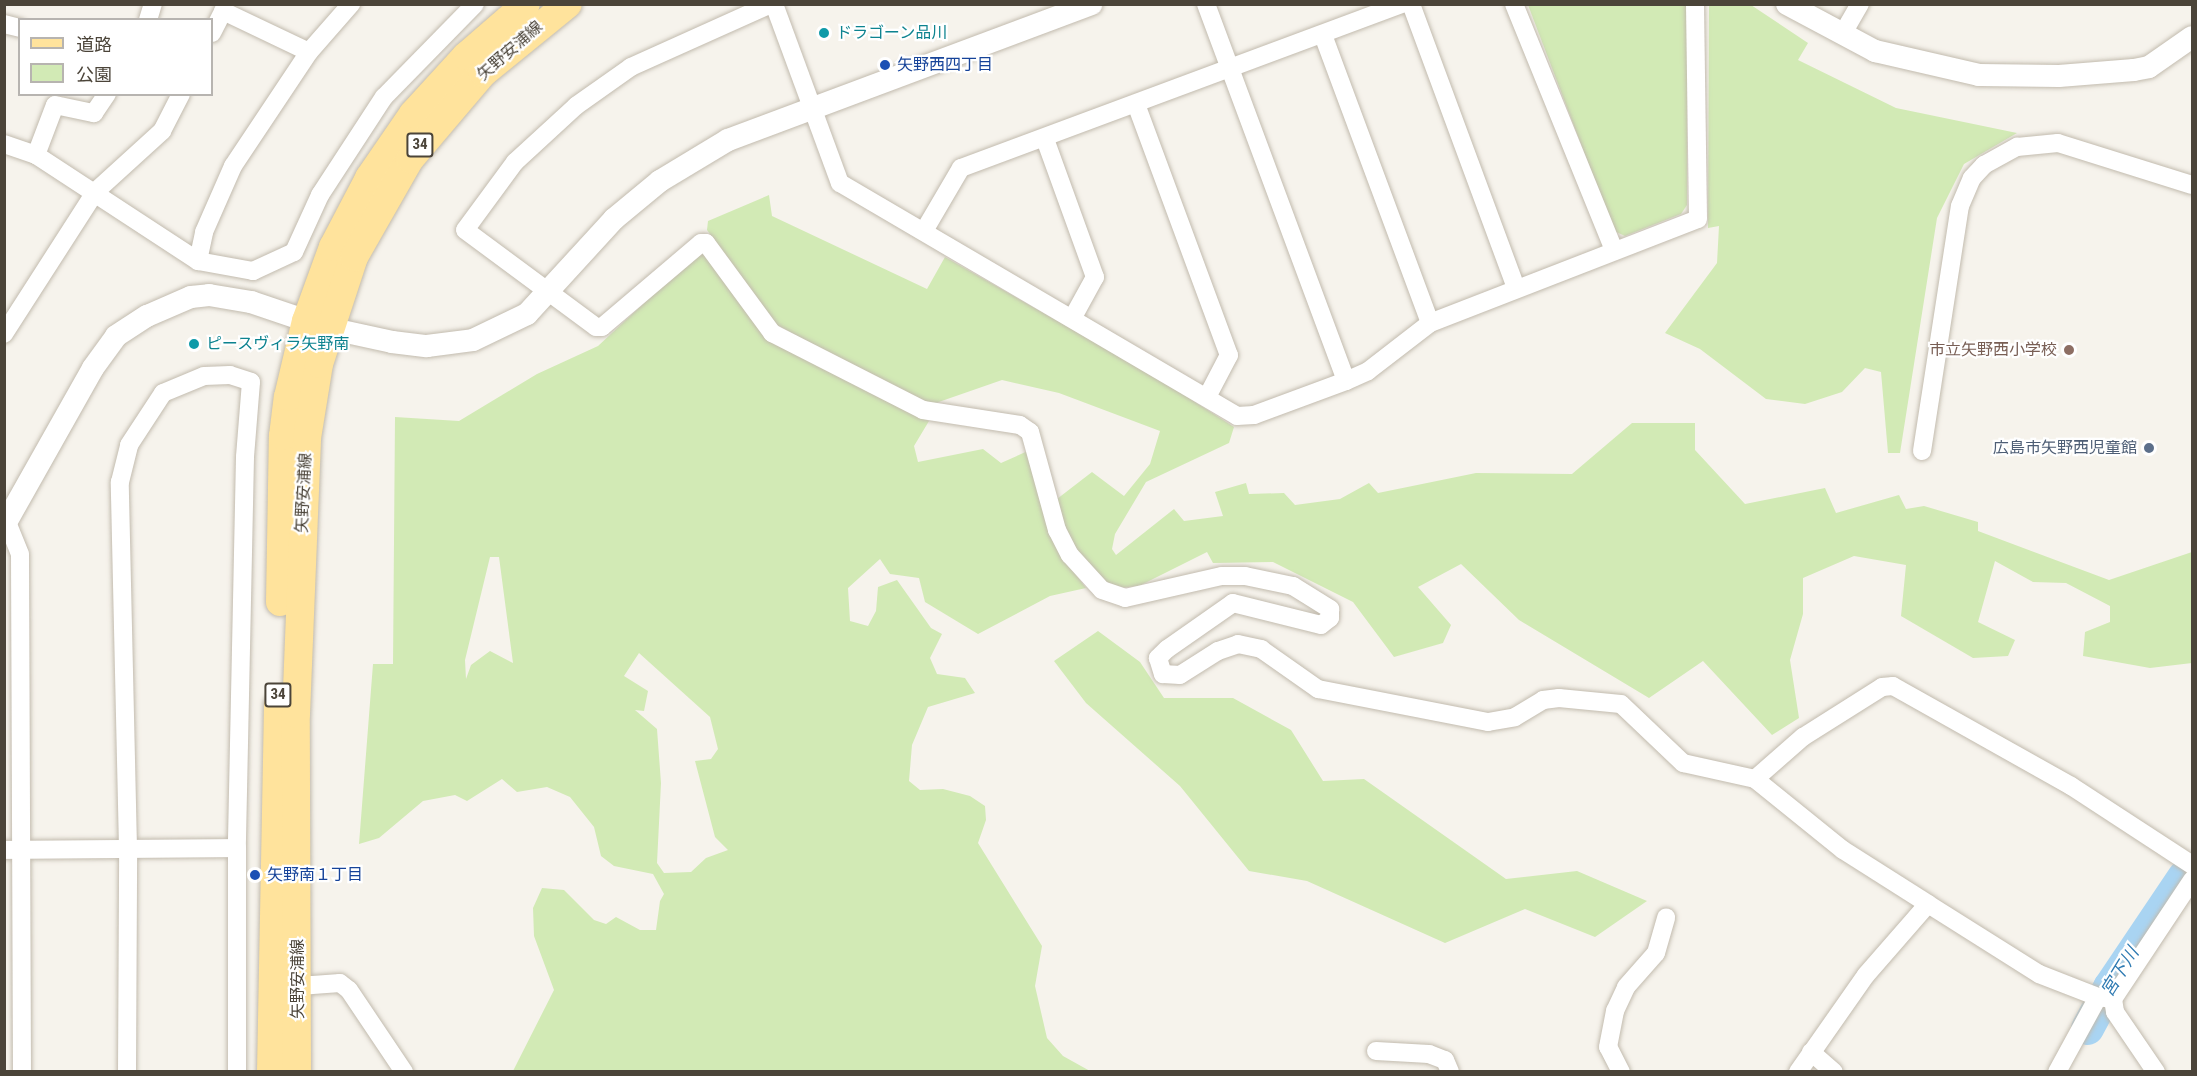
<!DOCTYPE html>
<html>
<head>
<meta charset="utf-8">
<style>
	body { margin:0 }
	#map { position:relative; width:2197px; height:1076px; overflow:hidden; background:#f6f3ec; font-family:"Roboto Condensed","Noto Sans JP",sans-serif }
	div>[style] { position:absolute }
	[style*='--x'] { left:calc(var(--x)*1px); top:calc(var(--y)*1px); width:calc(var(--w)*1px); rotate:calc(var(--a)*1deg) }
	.green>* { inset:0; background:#d2eab5 }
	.river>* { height:33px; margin:-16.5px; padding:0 16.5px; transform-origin:16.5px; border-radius:16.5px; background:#a9d4f2 }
	.roads { filter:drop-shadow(0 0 2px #c2bbae) drop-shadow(0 0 2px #c2bbae) }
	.minor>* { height:18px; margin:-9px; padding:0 9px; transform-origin:9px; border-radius:9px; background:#fff }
	.tertiary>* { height:22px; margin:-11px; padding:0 11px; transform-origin:11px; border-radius:11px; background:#fff }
	.primary>* { height:28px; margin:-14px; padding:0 14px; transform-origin:14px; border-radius:14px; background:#ffe39c }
	.dots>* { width:16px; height:16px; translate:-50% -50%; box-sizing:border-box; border:3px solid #fff; border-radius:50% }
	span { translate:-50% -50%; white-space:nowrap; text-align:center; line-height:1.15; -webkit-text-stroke:4.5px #fff; paint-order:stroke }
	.shield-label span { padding:2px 4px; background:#fff; border:2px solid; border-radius:4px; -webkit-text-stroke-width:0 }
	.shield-label { font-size:15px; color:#4b4439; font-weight:700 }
	.culture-label { font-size:16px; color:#0d838f }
	.left { translate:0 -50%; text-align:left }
	.street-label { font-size:16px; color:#4b4439 }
	.transit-label { font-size:16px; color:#164399 }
	.education-label { font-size:16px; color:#785e54 }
	.right { translate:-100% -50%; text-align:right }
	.service-label { font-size:16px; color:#4e5e75 }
	.water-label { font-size:18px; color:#2e7ab2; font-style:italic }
	.frame { position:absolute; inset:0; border:6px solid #4b4439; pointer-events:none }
	.legend { position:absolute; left:18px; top:18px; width:195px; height:78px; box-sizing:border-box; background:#fff; border:2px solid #b7b4b0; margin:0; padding:8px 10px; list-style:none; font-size:18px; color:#4b4439 }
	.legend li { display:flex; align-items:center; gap:12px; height:30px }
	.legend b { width:30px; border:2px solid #b7b4b0 }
</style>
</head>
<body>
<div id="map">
	<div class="green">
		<i style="clip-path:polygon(1528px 5px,1687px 5px,1687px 205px,1681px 214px,1625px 236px,1614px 231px)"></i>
		<i style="clip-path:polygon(1709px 5px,1751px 5px,1808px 43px,1798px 60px,1896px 108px,2017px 133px,1964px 164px,1937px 218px,1900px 453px,1888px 453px,1881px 372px,1865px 368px,1842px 392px,1805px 404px,1766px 399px,1700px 349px,1665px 333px,1717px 263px,1719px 226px,1708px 228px)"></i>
		<i style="clip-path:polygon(769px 195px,772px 216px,927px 289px,945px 257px,1156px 377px,1234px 427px,1229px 443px,1146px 482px,1115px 534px,1112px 549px,1116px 555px,1174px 509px,1184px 521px,1223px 516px,1215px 492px,1246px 483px,1249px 494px,1284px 493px,1295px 505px,1340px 499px,1369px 483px,1378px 493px,1476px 473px,1572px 474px,1632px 423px,1695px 423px,1695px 450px,1745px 504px,1825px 488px,1836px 513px,1899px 495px,1906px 509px,1924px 506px,1978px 522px,1978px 531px,2109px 580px,2192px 552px,2192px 663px,2150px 668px,2083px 656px,2085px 632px,2110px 622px,2110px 606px,2066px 583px,2033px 582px,1995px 561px,1978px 622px,2015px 640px,2008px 656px,1973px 658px,1901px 616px,1906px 565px,1854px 556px,1803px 578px,1803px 614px,1790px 660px,1799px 718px,1772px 735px,1703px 661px,1649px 698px,1519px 620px,1461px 564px,1418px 587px,1451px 625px,1443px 643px,1394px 657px,1353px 602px,1273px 562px,1213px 563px,1207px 552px,1139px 586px,1116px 588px,1096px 575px,1066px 536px,1057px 499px,1092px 472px,1124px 496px,1150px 464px,1160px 431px,1059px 393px,1002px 380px,933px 404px,883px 384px,772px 322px,707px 230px,708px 221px)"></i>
		<i style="clip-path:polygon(evenodd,698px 253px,706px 253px,766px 332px,868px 392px,929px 421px,914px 446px,918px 462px,983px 449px,1001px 463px,1030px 450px,1063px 558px,1086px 588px,1050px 596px,978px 634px,925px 602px,919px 578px,890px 574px,880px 559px,848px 588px,850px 621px,868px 626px,876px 611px,878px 587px,897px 580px,931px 628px,942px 634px,930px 658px,937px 674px,965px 678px,975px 693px,928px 707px,912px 745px,909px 781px,920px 790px,943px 789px,970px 796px,985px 806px,986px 820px,978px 843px,1042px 946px,1035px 986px,1047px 1038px,1063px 1056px,1090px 1071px,513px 1071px,554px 990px,534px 936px,533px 908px,542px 888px,564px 890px,594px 920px,606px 924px,616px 917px,640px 930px,656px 930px,660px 901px,664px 894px,653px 874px,614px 866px,601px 856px,594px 827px,570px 797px,547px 787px,517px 792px,502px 779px,467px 801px,455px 795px,423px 801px,379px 838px,359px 844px,373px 664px,393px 664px,395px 417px,459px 421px,537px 374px,598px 346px,698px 253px,490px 557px,499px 557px,513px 663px,490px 651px,471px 665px,466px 679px,465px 660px,490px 557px,698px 253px,639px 653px,710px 717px,718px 749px,711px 759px,695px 761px,715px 837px,728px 850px,706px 858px,691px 872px,664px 873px,657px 863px,661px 783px,657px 729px,635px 710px,644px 711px,648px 691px,624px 676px,639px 653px)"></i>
		<i style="clip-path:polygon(1098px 631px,1140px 662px,1164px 698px,1233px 698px,1291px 730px,1323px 781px,1364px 779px,1506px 879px,1577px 871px,1647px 901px,1595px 937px,1525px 909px,1445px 943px,1307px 881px,1249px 871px,1180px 786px,1086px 703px,1054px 661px)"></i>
	</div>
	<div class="river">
		<i style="--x:2087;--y:1028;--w:47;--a:-61.8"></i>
		<i style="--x:2109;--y:987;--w:133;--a:-56.1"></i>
	</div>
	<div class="roads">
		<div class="minor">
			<i style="--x:771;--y:4;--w:154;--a:155.8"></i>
			<i style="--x:631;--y:67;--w:67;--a:144.7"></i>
			<i style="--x:576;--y:106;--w:83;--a:137.4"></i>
			<i style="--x:515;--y:162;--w:84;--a:126.3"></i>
			<i style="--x:465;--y:230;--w:163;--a:36.5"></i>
			<i style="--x:596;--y:327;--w:6;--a:0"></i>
			<i style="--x:602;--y:327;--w:130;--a:-40.3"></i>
			<i style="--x:701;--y:243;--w:5;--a:0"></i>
			<i style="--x:706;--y:243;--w:112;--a:53.7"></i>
			<i style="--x:772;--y:333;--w:169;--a:27"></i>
			<i style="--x:923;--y:410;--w:98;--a:8.8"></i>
			<i style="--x:1020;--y:425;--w:12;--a:35"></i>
			<i style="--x:1030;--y:432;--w:102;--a:74.6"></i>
			<i style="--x:1057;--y:530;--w:28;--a:63"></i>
			<i style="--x:1070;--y:555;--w:47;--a:47.6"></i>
			<i style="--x:1102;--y:590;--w:24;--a:19"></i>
			<i style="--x:1125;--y:598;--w:99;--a:-12.8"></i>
			<i style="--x:1222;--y:576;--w:23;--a:0"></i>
			<i style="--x:1245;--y:576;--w:49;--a:11.8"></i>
			<i style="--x:1293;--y:586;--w:44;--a:31.9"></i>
			<i style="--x:1330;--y:609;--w:9;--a:90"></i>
			<i style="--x:1330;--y:618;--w:11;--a:142"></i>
			<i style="--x:1321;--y:625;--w:91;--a:-166"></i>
			<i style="--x:1233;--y:603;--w:80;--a:145.1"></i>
			<i style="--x:1167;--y:649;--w:13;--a:135"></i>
			<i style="--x:1158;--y:658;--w:17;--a:73"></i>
			<i style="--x:1163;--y:674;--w:17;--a:3"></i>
			<i style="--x:1180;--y:675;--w:45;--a:-32.3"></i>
			<i style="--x:1218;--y:651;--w:21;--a:-19"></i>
			<i style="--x:1238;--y:644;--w:24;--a:12"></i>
			<i style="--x:1261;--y:649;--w:70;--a:35.1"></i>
			<i style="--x:1318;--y:689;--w:173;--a:11"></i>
			<i style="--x:1488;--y:722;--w:27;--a:-10"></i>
			<i style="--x:1515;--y:717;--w:33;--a:-31"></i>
			<i style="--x:1543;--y:700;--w:16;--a:-7"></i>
			<i style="--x:1559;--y:698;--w:62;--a:5.5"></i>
			<i style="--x:1621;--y:704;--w:86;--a:43.6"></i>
			<i style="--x:1683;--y:763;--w:74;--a:12.5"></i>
			<i style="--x:1755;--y:779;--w:113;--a:38.9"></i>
			<i style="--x:1843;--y:850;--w:101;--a:32.4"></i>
			<i style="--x:1928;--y:904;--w:131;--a:32.2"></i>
			<i style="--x:2039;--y:974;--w:63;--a:21.3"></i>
			<i style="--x:2098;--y:997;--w:15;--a:8"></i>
			<i style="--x:2113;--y:999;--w:143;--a:-56.4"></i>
			<i style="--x:774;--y:4;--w:191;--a:69.8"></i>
			<i style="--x:840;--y:183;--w:460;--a:30.4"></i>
			<i style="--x:1237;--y:416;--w:17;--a:-3"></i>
			<i style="--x:1254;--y:415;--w:98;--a:-20.3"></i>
			<i style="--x:1346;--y:381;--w:24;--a:-24"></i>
			<i style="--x:1368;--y:371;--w:78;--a:-37.7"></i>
			<i style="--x:1430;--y:323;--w:287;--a:-21.2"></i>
			<i style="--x:1698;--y:219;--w:215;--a:-90.8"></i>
			<i style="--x:1206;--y:4;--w:402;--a:69.6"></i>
			<i style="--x:1411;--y:4;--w:303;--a:69.7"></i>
			<i style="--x:1514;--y:4;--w:266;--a:67.9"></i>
			<i style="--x:148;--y:20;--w:17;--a:-73"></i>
			<i style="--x:4;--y:24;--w:16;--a:14"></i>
			<i style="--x:212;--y:33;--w:25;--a:-63"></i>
			<i style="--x:223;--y:11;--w:95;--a:25.5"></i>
			<i style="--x:1323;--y:35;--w:307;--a:69.6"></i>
			<i style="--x:1842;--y:35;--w:36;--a:-60"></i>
			<i style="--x:1136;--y:104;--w:268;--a:69.7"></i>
			<i style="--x:1229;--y:355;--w:47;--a:117.6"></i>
			<i style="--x:1045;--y:139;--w:147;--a:70.1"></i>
			<i style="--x:1095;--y:277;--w:46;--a:118.8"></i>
			<i style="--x:4;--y:144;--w:34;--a:19"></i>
			<i style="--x:36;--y:155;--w:194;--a:33.2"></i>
			<i style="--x:198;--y:261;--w:30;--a:-78"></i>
			<i style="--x:204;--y:232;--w:72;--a:-66.3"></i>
			<i style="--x:233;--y:166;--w:137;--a:-56.3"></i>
			<i style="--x:309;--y:52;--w:64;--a:-48.8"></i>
			<i style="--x:36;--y:155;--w:53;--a:-69.2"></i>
			<i style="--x:55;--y:105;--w:40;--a:12"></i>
			<i style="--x:94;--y:113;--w:23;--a:-56"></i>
			<i style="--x:924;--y:231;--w:73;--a:-59.6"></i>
			<i style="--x:961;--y:168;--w:471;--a:-20.4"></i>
			<i style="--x:198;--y:261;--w:56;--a:10.3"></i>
			<i style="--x:253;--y:271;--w:45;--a:-24.9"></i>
			<i style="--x:294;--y:252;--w:63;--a:-65.5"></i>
			<i style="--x:320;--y:195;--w:117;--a:-56.9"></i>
			<i style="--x:384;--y:97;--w:130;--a:-45.6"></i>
			<i style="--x:4;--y:334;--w:169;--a:-57.3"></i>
			<i style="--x:95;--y:192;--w:91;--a:-42.3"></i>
			<i style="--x:162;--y:131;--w:42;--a:-62.8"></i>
			<i style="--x:1922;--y:451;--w:248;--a:-81.2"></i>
			<i style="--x:1960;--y:206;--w:30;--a:-67"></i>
			<i style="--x:1972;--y:178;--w:18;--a:-47"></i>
			<i style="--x:1984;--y:165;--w:38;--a:-29"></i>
			<i style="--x:2017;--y:147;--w:41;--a:-5.6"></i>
			<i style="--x:2058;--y:143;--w:140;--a:17.4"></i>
			<i style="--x:7;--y:522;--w:35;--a:68"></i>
			<i style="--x:20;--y:555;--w:517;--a:89.78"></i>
			<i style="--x:1755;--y:779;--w:64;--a:-41.2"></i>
			<i style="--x:1803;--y:737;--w:93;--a:-32.3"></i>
			<i style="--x:1882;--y:687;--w:11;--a:-5"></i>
			<i style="--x:1893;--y:686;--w:204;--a:29.3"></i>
			<i style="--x:2071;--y:786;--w:145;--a:33.1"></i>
			<i style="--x:4;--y:850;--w:233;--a:-0.5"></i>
			<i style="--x:299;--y:986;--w:41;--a:-4.2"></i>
			<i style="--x:340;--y:983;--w:11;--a:38"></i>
			<i style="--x:349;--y:990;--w:99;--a:56.1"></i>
			<i style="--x:2113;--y:999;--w:13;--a:81"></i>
			<i style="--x:2115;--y:1012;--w:73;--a:55.7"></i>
			<i style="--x:1376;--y:1051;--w:53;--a:3.2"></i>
			<i style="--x:1429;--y:1054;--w:17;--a:21"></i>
			<i style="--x:1445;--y:1060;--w:13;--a:67"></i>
			<i style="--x:1811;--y:1052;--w:30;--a:41"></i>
			<i style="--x:127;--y:1072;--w:224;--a:-89.7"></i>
			<i style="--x:128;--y:848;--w:366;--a:-91.3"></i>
			<i style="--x:120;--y:482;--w:38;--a:-76"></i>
			<i style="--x:129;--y:445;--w:62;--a:-56.8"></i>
			<i style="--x:163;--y:393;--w:44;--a:-22.5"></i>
			<i style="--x:204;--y:376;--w:26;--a:-2"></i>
			<i style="--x:230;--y:375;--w:22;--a:18"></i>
			<i style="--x:251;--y:382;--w:75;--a:94.6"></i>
			<i style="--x:245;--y:457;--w:391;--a:91.2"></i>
			<i style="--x:237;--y:848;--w:224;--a:90"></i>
			<i style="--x:1621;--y:1072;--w:28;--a:-117"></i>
			<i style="--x:1608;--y:1047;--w:37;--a:-79"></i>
			<i style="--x:1615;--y:1011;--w:26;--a:-65"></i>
			<i style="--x:1626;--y:987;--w:45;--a:-48.6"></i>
			<i style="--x:1656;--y:953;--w:37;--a:-74"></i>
			<i style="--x:1798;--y:1072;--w:118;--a:-55"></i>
			<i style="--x:1866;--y:975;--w:94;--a:-48.9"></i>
			<i style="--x:2057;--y:1072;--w:85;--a:-61.3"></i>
		</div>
		<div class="tertiary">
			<i style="--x:1787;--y:4;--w:100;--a:28.1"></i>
			<i style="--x:1875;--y:51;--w:107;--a:13"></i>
			<i style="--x:1979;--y:75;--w:80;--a:0.7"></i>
			<i style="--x:2059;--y:76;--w:75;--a:-4.6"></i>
			<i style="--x:2134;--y:70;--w:15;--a:-11"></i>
			<i style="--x:2149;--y:67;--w:52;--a:-34.9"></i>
			<i style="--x:4;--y:526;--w:181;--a:-60.6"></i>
			<i style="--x:93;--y:368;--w:39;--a:-54"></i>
			<i style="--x:116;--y:336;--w:37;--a:-33"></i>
			<i style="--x:147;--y:316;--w:48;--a:-23.4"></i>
			<i style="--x:191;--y:297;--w:18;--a:-6"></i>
			<i style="--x:209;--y:295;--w:43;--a:9.5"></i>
			<i style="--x:251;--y:302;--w:81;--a:18.7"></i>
			<i style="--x:328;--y:328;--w:66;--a:12.3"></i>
			<i style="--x:392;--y:342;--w:35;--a:7"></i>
			<i style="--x:427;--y:346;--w:46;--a:-7.4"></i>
			<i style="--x:473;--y:340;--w:60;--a:-25.7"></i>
			<i style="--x:527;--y:314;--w:129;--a:-47.5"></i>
			<i style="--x:614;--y:219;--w:60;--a:-39.6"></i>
			<i style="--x:660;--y:181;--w:79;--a:-31.1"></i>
			<i style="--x:728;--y:140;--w:388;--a:-20.5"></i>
		</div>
		<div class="primary">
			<i style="--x:280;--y:602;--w:166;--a:-89"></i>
			<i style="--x:283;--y:436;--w:39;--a:-83"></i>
			<i style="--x:288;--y:397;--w:78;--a:-76.7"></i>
			<i style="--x:306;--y:321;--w:79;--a:-70"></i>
			<i style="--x:333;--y:247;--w:78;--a:-62.4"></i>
			<i style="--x:369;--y:178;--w:78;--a:-55.5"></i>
			<i style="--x:413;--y:114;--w:79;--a:-47.6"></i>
			<i style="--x:466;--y:56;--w:79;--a:-40.9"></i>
			<i style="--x:271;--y:1072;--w:367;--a:-88.9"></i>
			<i style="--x:297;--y:1072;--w:358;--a:-90.2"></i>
			<i style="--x:296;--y:714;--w:276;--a:-87.7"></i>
			<i style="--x:307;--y:438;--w:75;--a:-80.8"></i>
			<i style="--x:319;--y:364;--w:113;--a:-71.9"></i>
			<i style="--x:354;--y:257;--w:113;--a:-60.3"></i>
			<i style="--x:410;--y:159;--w:113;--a:-49.7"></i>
			<i style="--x:483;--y:73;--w:109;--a:-39.1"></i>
		</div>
	</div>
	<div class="dots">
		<i style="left:824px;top:33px;background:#0f9aa8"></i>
		<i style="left:885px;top:65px;background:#1a4fb4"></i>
		<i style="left:194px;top:344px;background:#0f9aa8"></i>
		<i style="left:2069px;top:350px;background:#8d6e63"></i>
		<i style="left:2149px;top:448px;background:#5c6f8a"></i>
		<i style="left:255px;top:875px;background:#1a4fb4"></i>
	</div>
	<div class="shield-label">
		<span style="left:420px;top:145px">34</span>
		<span style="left:278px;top:695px">34</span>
	</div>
	<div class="culture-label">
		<span class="left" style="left:836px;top:33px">ドラゴーン品川</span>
		<span class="left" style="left:206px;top:344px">ピースヴィラ矢野南</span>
	</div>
	<div class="street-label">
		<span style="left:510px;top:51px;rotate:-41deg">矢野安浦線</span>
		<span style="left:304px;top:493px;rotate:-87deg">矢野安浦線</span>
		<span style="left:298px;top:979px;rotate:-90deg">矢野安浦線</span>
	</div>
	<div class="transit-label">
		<span class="left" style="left:897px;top:65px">矢野西四丁目</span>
		<span class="left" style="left:267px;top:875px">矢野南１丁目</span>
	</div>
	<div class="education-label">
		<span class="right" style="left:2057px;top:350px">市立矢野西小学校</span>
	</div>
	<div class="service-label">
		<span class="right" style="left:2137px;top:448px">広島市矢野西児童館</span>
	</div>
	<div class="water-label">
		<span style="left:2120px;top:972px;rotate:-58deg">宮下川</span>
	</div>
	<div class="frame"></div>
	<ul class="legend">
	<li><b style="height:8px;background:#ffe39c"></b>道路</li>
	<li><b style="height:16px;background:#d2eab5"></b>公園</li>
	</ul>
</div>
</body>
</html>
